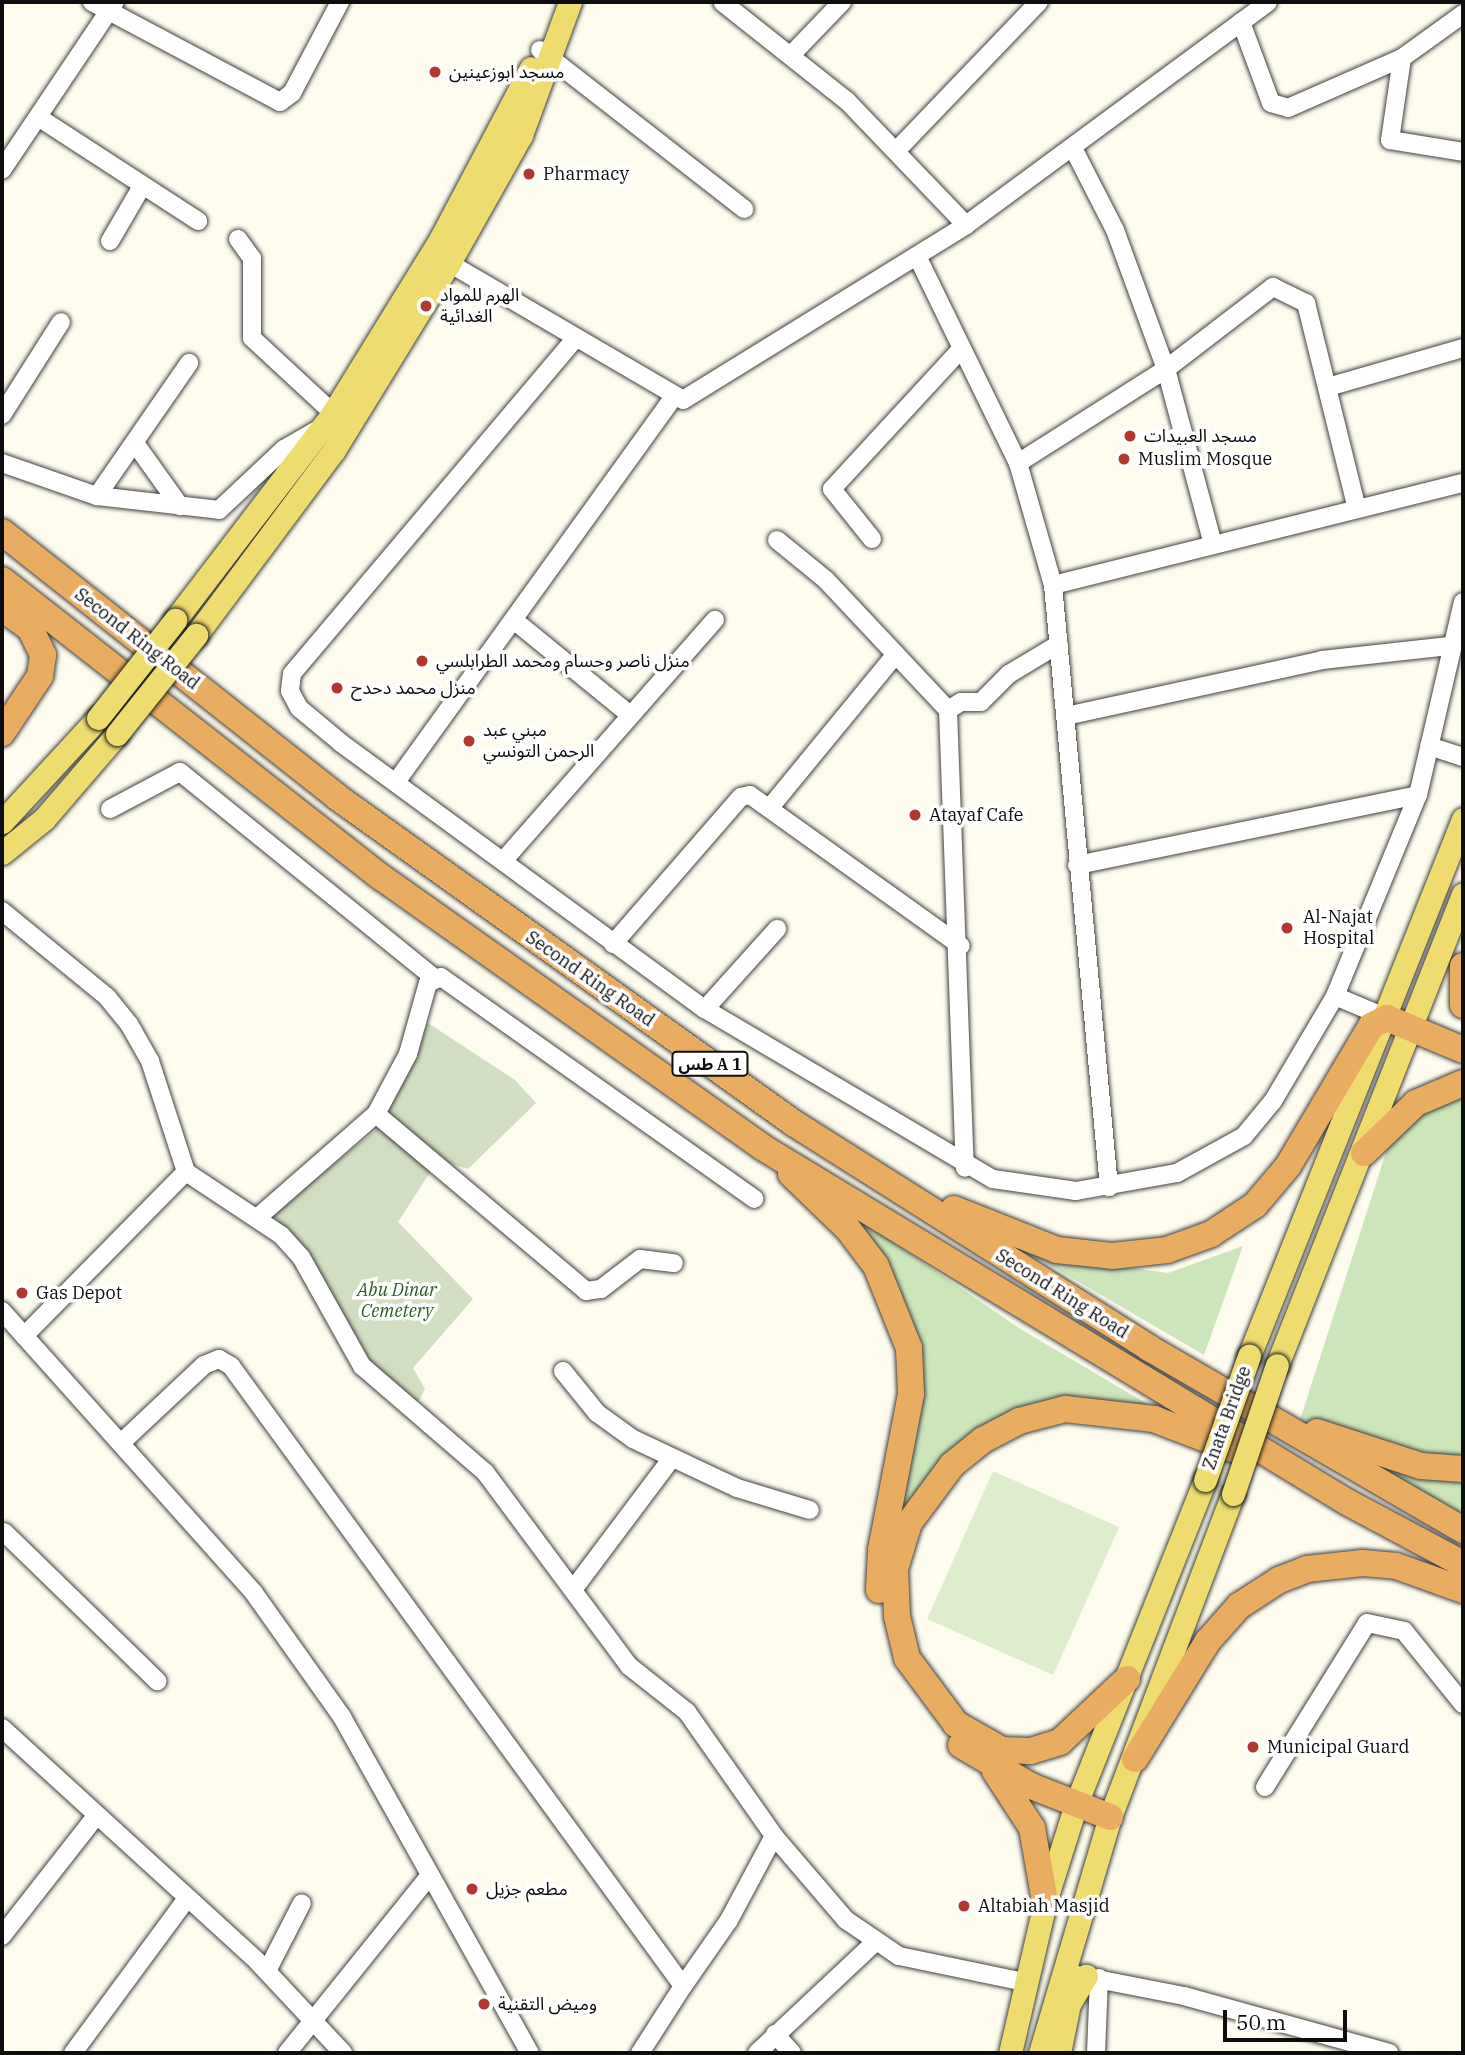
<!DOCTYPE html>
<html>
<head>
<meta charset="utf-8">
<style>
	body { margin:0 }
	#map { position:relative; width:1465px; height:2055px; overflow:hidden; background:#fefcee; font-family:"IBM Plex Serif","Noto Sans Arabic",serif }
	div>[style] { position:absolute }
	[style*='--x'] { left:calc(var(--x)*1px); top:calc(var(--y)*1px); width:calc(var(--w)*1px); rotate:calc(var(--a)*1deg) }
	.green>* { inset:0; background:#cce5bb }
	.cemetery>* { inset:0; background:#d2dec1 }
	.pitch>* { inset:0; background:#deedcc; transform-origin:0 0 }
	.roads { filter:drop-shadow(0 0 2px #404040) drop-shadow(0 0 2px #404040) }
	.minor>* { height:18px; margin:-9px; padding:0 9px; transform-origin:9px; border-radius:9px; background:#fff }
	.major>* { height:23px; margin:-11.5px; padding:0 11.5px; transform-origin:11.5px; border-radius:11.5px; background:#eedc6f }
	.highway>* { height:26px; margin:-13px; padding:0 13px; transform-origin:13px; border-radius:13px; background:#e9ad61 }
	.bridges { filter:drop-shadow(0 0 2px #1e1e1e) drop-shadow(0 0 2px #1e1e1e) }
	.major-bridge>* { height:23px; margin:-11.5px; padding:0 11.5px; transform-origin:11.5px; border-radius:11.5px; background:#eedc6f }
	.dots>* { width:19px; height:19px; translate:-50% -50%; box-sizing:border-box; border:4px solid #fff; border-radius:50% }
	span { translate:-50% -50%; white-space:nowrap; text-align:center; line-height:1.15; -webkit-text-stroke:7px #fff; paint-order:stroke }
	.shield-label span { padding:2px 5px; background:#fff; border:2px solid; border-radius:5px; -webkit-text-stroke-width:0 }
	.shield-label { font-size:16px; color:#0d0d0d; font-weight:700 }
	.poi-label { font-size:18px; color:#0d0d0d }
	.left { translate:0 -50%; text-align:left }
	.street-label { font-size:18px; color:#0d0d0d }
	.park-label { font-size:18px; color:#295f23; font-style:italic }
	.frame { position:absolute; inset:0; border:4px solid #0d0d0d; pointer-events:none }
	.scale { position:absolute; left:1223px; top:2010px; width:124px; height:32px; box-sizing:border-box; border:4px solid #0d0d0d; border-top:0; padding-left:9px; font-size:21px; line-height:24px; white-space:nowrap; color:#0d0d0d; -webkit-text-stroke:5px #fff; paint-order:stroke }
</style>
</head>
<body>
<div id="map">
	<div class="green">
		<i style="clip-path:polygon(1463px 1083px,1463px 1528px,1291px 1430px,1300px 1420px,1396px 1121px)"></i>
		<i style="clip-path:polygon(811px 1186px,1022px 1330px,1193px 1431px,1065px 1409px,949px 1469px,888px 1592px,911px 1394px,896px 1305px)"></i>
		<i style="clip-path:polygon(1243px 1246px,1204px 1355px,1031px 1254px,1168px 1273px)"></i>
	</div>
	<div class="cemetery">
		<i style="clip-path:polygon(428px 1023px,515px 1080px,536px 1103px,468px 1169px,438px 1160px,398px 1222px,473px 1299px,413px 1368px,425px 1389px,414px 1409px,367px 1365px,304px 1252px,272px 1214px,380px 1127px)"></i>
	</div>
	<div class="pitch">
		<i style="left:993px;top:1471px;width:138px;height:162px;rotate:24deg"></i>
	</div>
	<div class="roads">
		<div class="minor">
			<i style="--x:92;--y:2;--w:213;--a:28"></i>
			<i style="--x:280;--y:102;--w:15;--a:-37"></i>
			<i style="--x:292;--y:93;--w:103;--a:-62.2"></i>
			<i style="--x:1241;--y:22;--w:86;--a:69.7"></i>
			<i style="--x:1271;--y:103;--w:18;--a:16"></i>
			<i style="--x:1288;--y:108;--w:124;--a:-23.7"></i>
			<i style="--x:1402;--y:58;--w:75;--a:-35.8"></i>
			<i style="--x:540;--y:50;--w:259;--a:37.9"></i>
			<i style="--x:793;--y:53;--w:71;--a:-46.1"></i>
			<i style="--x:1402;--y:58;--w:83;--a:98.3"></i>
			<i style="--x:1390;--y:140;--w:74;--a:9.3"></i>
			<i style="--x:38;--y:117;--w:191;--a:33"></i>
			<i style="--x:1073;--y:148;--w:92;--a:62.9"></i>
			<i style="--x:1115;--y:230;--w:148;--a:69.9"></i>
			<i style="--x:1166;--y:369;--w:178;--a:75"></i>
			<i style="--x:897;--y:150;--w:205;--a:-46.2"></i>
			<i style="--x:2;--y:170;--w:202;--a:-56.1"></i>
			<i style="--x:966;--y:225;--w:375;--a:-36.4"></i>
			<i style="--x:238;--y:239;--w:24;--a:54"></i>
			<i style="--x:252;--y:258;--w:80;--a:90"></i>
			<i style="--x:252;--y:338;--w:110;--a:42.8"></i>
			<i style="--x:110;--y:241;--w:61;--a:-59.7"></i>
			<i style="--x:917;--y:256;--w:230;--a:64"></i>
			<i style="--x:1018;--y:463;--w:127;--a:74"></i>
			<i style="--x:1053;--y:585;--w:605;--a:84.69"></i>
			<i style="--x:449;--y:263;--w:271;--a:30.3"></i>
			<i style="--x:683;--y:400;--w:333;--a:-31.7"></i>
			<i style="--x:966;--y:225;--w:172;--a:-133.8"></i>
			<i style="--x:847;--y:101;--w:159;--a:-141.6"></i>
			<i style="--x:574;--y:340;--w:437;--a:130.2"></i>
			<i style="--x:292;--y:674;--w:17;--a:97"></i>
			<i style="--x:290;--y:691;--w:19;--a:62"></i>
			<i style="--x:299;--y:708;--w:55;--a:39.8"></i>
			<i style="--x:341;--y:743;--w:451;--a:36.2"></i>
			<i style="--x:705;--y:1009;--w:334;--a:30.6"></i>
			<i style="--x:993;--y:1179;--w:84;--a:8.2"></i>
			<i style="--x:1076;--y:1191;--w:103;--a:-10.1"></i>
			<i style="--x:1177;--y:1173;--w:77;--a:-28.9"></i>
			<i style="--x:1244;--y:1136;--w:45;--a:-50.4"></i>
			<i style="--x:1273;--y:1101;--w:122;--a:-59.4"></i>
			<i style="--x:1335;--y:996;--w:217;--a:-67.6"></i>
			<i style="--x:1418;--y:795;--w:198;--a:-76.9"></i>
			<i style="--x:1328;--y:387;--w:141;--a:-16.1"></i>
			<i style="--x:2;--y:415;--w:110;--a:-57.6"></i>
			<i style="--x:137;--y:446;--w:74;--a:54.4"></i>
			<i style="--x:2;--y:463;--w:101;--a:19.2"></i>
			<i style="--x:97;--y:496;--w:123;--a:6.5"></i>
			<i style="--x:219;--y:510;--w:89;--a:-43.2"></i>
			<i style="--x:284;--y:449;--w:40;--a:-29.7"></i>
			<i style="--x:1018;--y:463;--w:175;--a:-32.4"></i>
			<i style="--x:1166;--y:369;--w:135;--a:-37.5"></i>
			<i style="--x:1273;--y:287;--w:37;--a:26"></i>
			<i style="--x:1306;--y:303;--w:212;--a:76.1"></i>
			<i style="--x:97;--y:496;--w:162;--a:-55.3"></i>
			<i style="--x:872;--y:539;--w:64;--a:-128.7"></i>
			<i style="--x:832;--y:489;--w:190;--a:-47.3"></i>
			<i style="--x:777;--y:540;--w:63;--a:39.2"></i>
			<i style="--x:826;--y:580;--w:178;--a:46.8"></i>
			<i style="--x:948;--y:710;--w:458;--a:87.9"></i>
			<i style="--x:1053;--y:585;--w:422;--a:-14"></i>
			<i style="--x:515;--y:621;--w:147;--a:39.2"></i>
			<i style="--x:948;--y:710;--w:15;--a:-32"></i>
			<i style="--x:961;--y:702;--w:20;--a:0"></i>
			<i style="--x:981;--y:702;--w:40;--a:-45"></i>
			<i style="--x:1009;--y:674;--w:58;--a:-31"></i>
			<i style="--x:1066;--y:716;--w:262;--a:-12.3"></i>
			<i style="--x:1322;--y:660;--w:128;--a:-6.3"></i>
			<i style="--x:1429;--y:746;--w:36;--a:18"></i>
			<i style="--x:396;--y:782;--w:471;--a:-54.2"></i>
			<i style="--x:772;--y:805;--w:195;--a:-50.6"></i>
			<i style="--x:110;--y:809;--w:79;--a:-27.9"></i>
			<i style="--x:180;--y:772;--w:327;--a:39"></i>
			<i style="--x:503;--y:861;--w:321;--a:-48.7"></i>
			<i style="--x:1077;--y:865;--w:348;--a:-11.6"></i>
			<i style="--x:2;--y:911;--w:136;--a:39.3"></i>
			<i style="--x:107;--y:997;--w:35;--a:51"></i>
			<i style="--x:129;--y:1024;--w:43;--a:60.4"></i>
			<i style="--x:150;--y:1061;--w:117;--a:72"></i>
			<i style="--x:186;--y:1172;--w:114;--a:33.6"></i>
			<i style="--x:281;--y:1235;--w:30;--a:48"></i>
			<i style="--x:301;--y:1257;--w:125;--a:60.8"></i>
			<i style="--x:362;--y:1366;--w:162;--a:40.8"></i>
			<i style="--x:485;--y:1472;--w:242;--a:53.4"></i>
			<i style="--x:629;--y:1666;--w:74;--a:38.4"></i>
			<i style="--x:687;--y:1712;--w:151;--a:54.9"></i>
			<i style="--x:774;--y:1836;--w:111;--a:49.4"></i>
			<i style="--x:846;--y:1920;--w:64;--a:34.2"></i>
			<i style="--x:899;--y:1956;--w:128;--a:11.7"></i>
			<i style="--x:613;--y:944;--w:195;--a:-49"></i>
			<i style="--x:741;--y:797;--w:9;--a:-13"></i>
			<i style="--x:750;--y:795;--w:259;--a:35.6"></i>
			<i style="--x:1335;--y:996;--w:56;--a:22.9"></i>
			<i style="--x:705;--y:1009;--w:108;--a:-48"></i>
			<i style="--x:376;--y:1114;--w:68;--a:-61.9"></i>
			<i style="--x:408;--y:1054;--w:74;--a:-74.3"></i>
			<i style="--x:428;--y:983;--w:14;--a:-25"></i>
			<i style="--x:441;--y:977;--w:384;--a:35.3"></i>
			<i style="--x:257;--y:1218;--w:158;--a:-41.2"></i>
			<i style="--x:376;--y:1114;--w:275;--a:40.1"></i>
			<i style="--x:586;--y:1291;--w:15;--a:-8"></i>
			<i style="--x:601;--y:1289;--w:49;--a:-37.6"></i>
			<i style="--x:640;--y:1259;--w:34;--a:7"></i>
			<i style="--x:2;--y:1311;--w:378;--a:48.2"></i>
			<i style="--x:254;--y:1593;--w:152;--a:54.6"></i>
			<i style="--x:342;--y:1717;--w:385;--a:60.8"></i>
			<i style="--x:24;--y:1336;--w:231;--a:-45.4"></i>
			<i style="--x:563;--y:1371;--w:54;--a:51"></i>
			<i style="--x:597;--y:1413;--w:44;--a:35.8"></i>
			<i style="--x:633;--y:1439;--w:115;--a:25.2"></i>
			<i style="--x:737;--y:1488;--w:76;--a:16.8"></i>
			<i style="--x:122;--y:1442;--w:112;--a:-43.2"></i>
			<i style="--x:204;--y:1365;--w:16;--a:-22"></i>
			<i style="--x:219;--y:1359;--w:14;--a:30"></i>
			<i style="--x:231;--y:1366;--w:767;--a:53.91"></i>
			<i style="--x:683;--y:1986;--w:80;--a:122.7"></i>
			<i style="--x:4;--y:1532;--w:214;--a:44.2"></i>
			<i style="--x:575;--y:1587;--w:160;--a:-53.1"></i>
			<i style="--x:2;--y:1728;--w:345;--a:42.4"></i>
			<i style="--x:257;--y:1961;--w:126;--a:46.9"></i>
			<i style="--x:1265;--y:1787;--w:193;--a:-58.1"></i>
			<i style="--x:1367;--y:1623;--w:38;--a:12"></i>
			<i style="--x:1404;--y:1631;--w:94;--a:51.1"></i>
			<i style="--x:2;--y:1936;--w:152;--a:-51.9"></i>
			<i style="--x:267;--y:1971;--w:76;--a:-62.8"></i>
			<i style="--x:1076;--y:1975;--w:110;--a:11"></i>
			<i style="--x:1184;--y:1996;--w:213;--a:15.5"></i>
			<i style="--x:683;--y:1986;--w:80;--a:-55.1"></i>
			<i style="--x:729;--y:1920;--w:95;--a:-61.8"></i>
			<i style="--x:775;--y:2034;--w:25;--a:48"></i>
			<i style="--x:73;--y:2053;--w:189;--a:-53.6"></i>
			<i style="--x:287;--y:2053;--w:228;--a:-51.2"></i>
			<i style="--x:757;--y:2053;--w:161;--a:-43.2"></i>
			<i style="--x:1096;--y:2053;--w:75;--a:-87.7"></i>
		</div>
		<div class="major">
			<i style="--x:175;--y:620;--w:260;--a:-52.6"></i>
			<i style="--x:333;--y:413;--w:206;--a:-58.3"></i>
			<i style="--x:441;--y:238;--w:192;--a:-62.1"></i>
			<i style="--x:196;--y:635;--w:231;--a:-53.3"></i>
			<i style="--x:334;--y:450;--w:220;--a:-58.4"></i>
			<i style="--x:449;--y:263;--w:147;--a:-60.6"></i>
			<i style="--x:521;--y:135;--w:142;--a:-69.8"></i>
			<i style="--x:2;--y:822;--w:142;--a:-47.3"></i>
			<i style="--x:2;--y:853;--w:54;--a:-39"></i>
			<i style="--x:44;--y:819;--w:112;--a:-49.3"></i>
			<i style="--x:1249;--y:1356;--w:578;--a:-68.27"></i>
			<i style="--x:1277;--y:1365;--w:506;--a:-68.45"></i>
			<i style="--x:1010;--y:2053;--w:155;--a:-76.9"></i>
			<i style="--x:1045;--y:1902;--w:103;--a:-72.4"></i>
			<i style="--x:1076;--y:1804;--w:349;--a:-68.3"></i>
			<i style="--x:1040;--y:2053;--w:246;--a:-73.5"></i>
			<i style="--x:1110;--y:1817;--w:346;--a:-69.2"></i>
			<i style="--x:1059;--y:2053;--w:50;--a:-78.5"></i>
			<i style="--x:1069;--y:2004;--w:33;--a:-59"></i>
		</div>
		<div class="highway">
			<i style="--x:2;--y:532;--w:427;--a:38.3"></i>
			<i style="--x:337;--y:797;--w:563;--a:35.53"></i>
			<i style="--x:795;--y:1124;--w:419;--a:32.3"></i>
			<i style="--x:1149;--y:1348;--w:363;--a:30.1"></i>
			<i style="--x:2;--y:580;--w:482;--a:38.1"></i>
			<i style="--x:381;--y:877;--w:467;--a:35.3"></i>
			<i style="--x:762;--y:1147;--w:684;--a:31.25"></i>
			<i style="--x:1347;--y:1502;--w:132;--a:28.1"></i>
			<i style="--x:2;--y:608;--w:34;--a:36"></i>
			<i style="--x:30;--y:628;--w:30;--a:64"></i>
			<i style="--x:43;--y:655;--w:21;--a:98"></i>
			<i style="--x:40;--y:676;--w:69;--a:123.7"></i>
			<i style="--x:1463;--y:966;--w:39;--a:90"></i>
			<i style="--x:1364;--y:1153;--w:72;--a:-43.9"></i>
			<i style="--x:1416;--y:1103;--w:51;--a:-23.1"></i>
			<i style="--x:791;--y:1174;--w:79;--a:44"></i>
			<i style="--x:848;--y:1229;--w:46;--a:52.9"></i>
			<i style="--x:876;--y:1266;--w:88;--a:68.1"></i>
			<i style="--x:909;--y:1348;--w:46;--a:87.5"></i>
			<i style="--x:911;--y:1394;--w:159;--a:100.9"></i>
			<i style="--x:881;--y:1550;--w:40;--a:92.9"></i>
			<i style="--x:954;--y:1209;--w:111;--a:21.7"></i>
			<i style="--x:1057;--y:1250;--w:55;--a:6.2"></i>
			<i style="--x:1112;--y:1256;--w:55;--a:-6.2"></i>
			<i style="--x:1167;--y:1250;--w:47;--a:-20"></i>
			<i style="--x:1211;--y:1234;--w:53;--a:-33.4"></i>
			<i style="--x:1255;--y:1205;--w:51;--a:-49.8"></i>
			<i style="--x:1288;--y:1166;--w:163;--a:-59.3"></i>
			<i style="--x:1371;--y:1026;--w:18;--a:-27"></i>
			<i style="--x:1387;--y:1018;--w:82;--a:22.8"></i>
			<i style="--x:1317;--y:1432;--w:109;--a:18.1"></i>
			<i style="--x:1421;--y:1466;--w:42;--a:4.1"></i>
			<i style="--x:1127;--y:1679;--w:92;--a:136.8"></i>
			<i style="--x:1060;--y:1742;--w:31;--a:163"></i>
			<i style="--x:1030;--y:1751;--w:28;--a:-178"></i>
			<i style="--x:1002;--y:1750;--w:53;--a:-150.5"></i>
			<i style="--x:956;--y:1724;--w:82;--a:-126.6"></i>
			<i style="--x:907;--y:1658;--w:43;--a:-103.4"></i>
			<i style="--x:897;--y:1616;--w:47;--a:-92.4"></i>
			<i style="--x:895;--y:1569;--w:48;--a:-73.1"></i>
			<i style="--x:909;--y:1523;--w:72;--a:-53.4"></i>
			<i style="--x:952;--y:1465;--w:40;--a:-39"></i>
			<i style="--x:983;--y:1440;--w:41;--a:-27.8"></i>
			<i style="--x:1019;--y:1421;--w:48;--a:-14.6"></i>
			<i style="--x:1065;--y:1409;--w:90;--a:6.4"></i>
			<i style="--x:1154;--y:1419;--w:84;--a:21"></i>
			<i style="--x:961;--y:1745;--w:81;--a:30.4"></i>
			<i style="--x:1031;--y:1786;--w:85;--a:21.4"></i>
			<i style="--x:1135;--y:1759;--w:139;--a:-58.3"></i>
			<i style="--x:1208;--y:1641;--w:47;--a:-48.5"></i>
			<i style="--x:1239;--y:1606;--w:48;--a:-33"></i>
			<i style="--x:1279;--y:1580;--w:30;--a:-21"></i>
			<i style="--x:1307;--y:1569;--w:56;--a:-6.1"></i>
			<i style="--x:1363;--y:1563;--w:33;--a:5"></i>
			<i style="--x:1396;--y:1566;--w:71;--a:19.7"></i>
			<i style="--x:995;--y:1771;--w:68;--a:57"></i>
			<i style="--x:1032;--y:1828;--w:75;--a:80"></i>
		</div>
	</div>
	<div class="bridges">
		<div class="major-bridge">
			<i style="--x:98;--y:718;--w:125;--a:-51.8"></i>
			<i style="--x:117;--y:734;--w:127;--a:-51.4"></i>
			<i style="--x:1205;--y:1480;--w:132;--a:-70.5"></i>
			<i style="--x:1233;--y:1494;--w:136;--a:-71.2"></i>
		</div>
	</div>
	<div class="dots">
		<i style="left:435px;top:72px;background:#b23730"></i>
		<i style="left:529px;top:174px;background:#b23730"></i>
		<i style="left:426px;top:306px;background:#b23730"></i>
		<i style="left:1130px;top:436px;background:#b23730"></i>
		<i style="left:1124px;top:459px;background:#b23730"></i>
		<i style="left:422px;top:661px;background:#b23730"></i>
		<i style="left:337px;top:688px;background:#b23730"></i>
		<i style="left:469px;top:741px;background:#b23730"></i>
		<i style="left:915px;top:815px;background:#b23730"></i>
		<i style="left:1287px;top:928px;background:#b23730"></i>
		<i style="left:22px;top:1293px;background:#b23730"></i>
		<i style="left:1253px;top:1747px;background:#b23730"></i>
		<i style="left:472px;top:1889px;background:#b23730"></i>
		<i style="left:964px;top:1906px;background:#b23730"></i>
		<i style="left:484px;top:2004px;background:#b23730"></i>
	</div>
	<div class="shield-label">
		<span style="left:710px;top:1064px">طس A 1</span>
	</div>
	<div class="poi-label">
		<span class="left" style="left:449px;top:72px">مسجد ابوزعينين</span>
		<span class="left" style="left:543px;top:174px">Pharmacy</span>
		<span class="left" style="left:440px;top:306px">الهرم للمواد<br>الغدائية</span>
		<span class="left" style="left:1144px;top:436px">مسجد العبيدات</span>
		<span class="left" style="left:1138px;top:459px">Muslim Mosque</span>
		<span class="left" style="left:436px;top:661px">منزل ناصر وحسام ومحمد الطرابلسي</span>
		<span class="left" style="left:351px;top:688px">منزل محمد دحدح</span>
		<span class="left" style="left:483px;top:741px">مبني عبد<br>الرحمن التونسي</span>
		<span class="left" style="left:929px;top:815px">Atayaf Cafe</span>
		<span class="left" style="left:1303px;top:928px">Al-Najat<br>Hospital</span>
		<span class="left" style="left:36px;top:1293px">Gas Depot</span>
		<span class="left" style="left:1267px;top:1747px">Municipal Guard</span>
		<span class="left" style="left:486px;top:1889px">مطعم جزيل</span>
		<span class="left" style="left:978px;top:1906px">Altabiah Masjid</span>
		<span class="left" style="left:498px;top:2004px">وميض التقنية</span>
	</div>
	<div class="street-label">
		<span style="left:137px;top:639px;rotate:38deg">Second Ring Road</span>
		<span style="left:590px;top:979px;rotate:35deg">Second Ring Road</span>
		<span style="left:1062px;top:1294px;rotate:32deg">Second Ring Road</span>
		<span style="left:1227px;top:1418px;rotate:-70deg">Znata Bridge</span>
	</div>
	<div class="park-label">
		<span style="left:397px;top:1301px">Abu Dinar<br>Cemetery</span>
	</div>
	<div class="frame"></div>
	<div class="scale">50 m</div>
</div>
</body>
</html>
